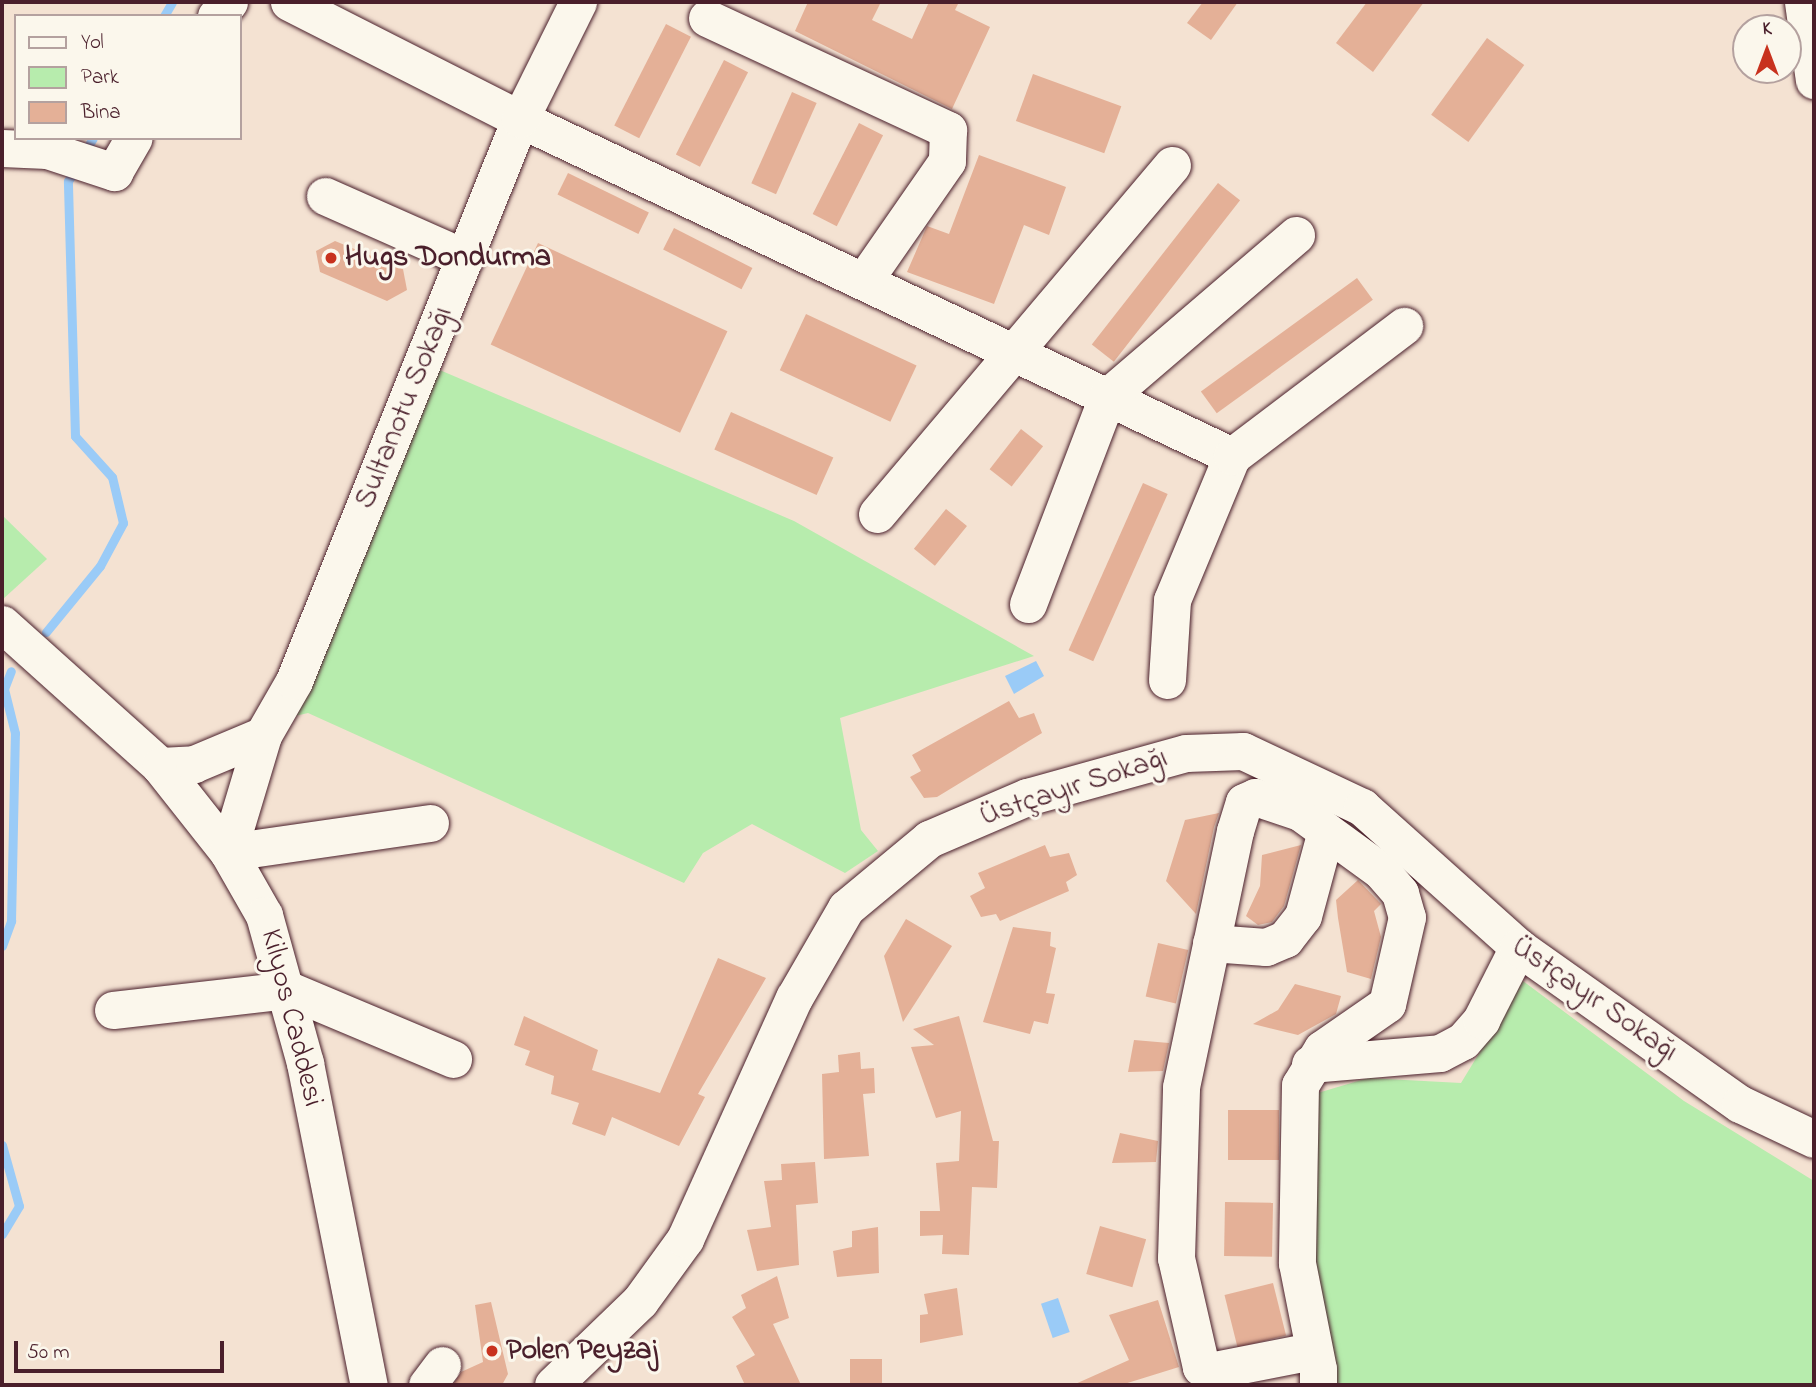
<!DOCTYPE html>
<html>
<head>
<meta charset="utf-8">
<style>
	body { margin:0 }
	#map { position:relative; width:1816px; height:1387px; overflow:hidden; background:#f4e2d2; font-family:"Indie Flower",sans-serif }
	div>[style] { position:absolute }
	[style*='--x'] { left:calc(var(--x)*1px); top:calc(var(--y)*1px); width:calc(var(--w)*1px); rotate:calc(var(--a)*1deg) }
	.green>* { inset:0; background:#b7ecad }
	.water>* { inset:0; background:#9acbf7; transform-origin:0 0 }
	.stream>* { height:9px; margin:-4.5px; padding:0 4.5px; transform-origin:4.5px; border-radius:4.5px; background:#9acbf7 }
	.building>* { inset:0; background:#e4b097; transform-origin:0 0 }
	.roads { filter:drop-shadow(0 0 2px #4a1f2b) drop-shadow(0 0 2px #4a1f2b) }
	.minor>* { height:37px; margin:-18.5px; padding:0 18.5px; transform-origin:18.5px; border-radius:18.5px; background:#fbf7ec }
	.dots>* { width:19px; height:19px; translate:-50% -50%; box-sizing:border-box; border:4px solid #fbf7ec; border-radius:50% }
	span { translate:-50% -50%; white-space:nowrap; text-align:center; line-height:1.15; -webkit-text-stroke:6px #fbf7ec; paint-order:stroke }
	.poi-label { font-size:30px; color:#4a1f2b; font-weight:700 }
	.left { translate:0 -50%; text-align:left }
	.street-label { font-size:30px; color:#4a1f2b }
	.frame { position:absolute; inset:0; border:4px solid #4a1f2b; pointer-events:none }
	.legend { position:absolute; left:14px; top:14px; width:228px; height:126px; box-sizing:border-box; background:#fbf7ec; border:2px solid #b4a19f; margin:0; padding:9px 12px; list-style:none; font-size:21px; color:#4a1f2b }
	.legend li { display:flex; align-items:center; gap:14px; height:35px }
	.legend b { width:35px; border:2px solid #b4a19f }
	.north { position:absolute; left:1732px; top:14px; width:70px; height:70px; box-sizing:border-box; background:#fbf7ec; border:2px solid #b4a19f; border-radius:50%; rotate:0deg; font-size:19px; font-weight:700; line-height:28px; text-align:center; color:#4a1f2b }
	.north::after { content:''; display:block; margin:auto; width:24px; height:32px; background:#c8321e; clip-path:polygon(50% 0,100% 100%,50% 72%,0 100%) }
	.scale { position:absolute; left:14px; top:1341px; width:210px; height:32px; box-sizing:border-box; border:4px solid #4a1f2b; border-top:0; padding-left:9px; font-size:21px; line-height:24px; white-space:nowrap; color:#4a1f2b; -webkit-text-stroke:5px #fbf7ec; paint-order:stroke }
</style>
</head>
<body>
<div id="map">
	<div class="green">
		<i style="clip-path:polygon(435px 368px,794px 521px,1034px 656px,840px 718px,861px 830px,878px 851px,845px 873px,752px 824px,703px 853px,684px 883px,308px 713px,287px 718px,310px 681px,435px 381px)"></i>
		<i style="clip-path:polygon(2px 515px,47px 559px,2px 600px)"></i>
		<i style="clip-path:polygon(1523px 981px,1684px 1101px,1814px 1181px,1814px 1385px,1332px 1385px,1314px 1303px,1311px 1095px,1368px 1078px,1461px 1083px)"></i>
	</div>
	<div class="water">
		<i style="clip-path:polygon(1036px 661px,1044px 676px,1014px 694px,1005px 676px)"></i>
		<i style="left:1058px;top:1298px;width:36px;height:18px;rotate:71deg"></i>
	</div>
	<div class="stream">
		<i style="--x:164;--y:16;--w:16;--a:-60"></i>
		<i style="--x:84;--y:153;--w:17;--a:-59"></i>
		<i style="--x:46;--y:632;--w:85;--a:-50.7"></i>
		<i style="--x:100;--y:566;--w:49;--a:-61.9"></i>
		<i style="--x:123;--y:523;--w:47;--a:-103.4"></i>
		<i style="--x:112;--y:477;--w:55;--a:-132.1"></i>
		<i style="--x:75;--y:436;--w:255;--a:-91.6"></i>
		<i style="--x:68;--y:181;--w:15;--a:-58"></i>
		<i style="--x:2;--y:946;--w:27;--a:-70"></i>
		<i style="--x:11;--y:921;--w:188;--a:-88.8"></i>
		<i style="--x:15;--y:733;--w:45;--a:-104"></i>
		<i style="--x:4;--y:689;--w:19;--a:-69"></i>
		<i style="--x:2;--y:1145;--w:63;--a:74.4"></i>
		<i style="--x:19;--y:1206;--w:33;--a:121"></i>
	</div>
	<div class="building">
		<i style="clip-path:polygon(808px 2px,881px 2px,872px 20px,912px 39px,929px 2px,959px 2px,955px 10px,990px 27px,952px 109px,795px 31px)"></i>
		<i style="clip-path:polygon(1203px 2px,1238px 2px,1211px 40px,1187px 23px)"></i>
		<i style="clip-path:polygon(1367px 2px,1424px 2px,1373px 72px,1336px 43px)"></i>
		<i style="left:666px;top:24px;width:28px;height:114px;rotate:27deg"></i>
		<i style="left:1487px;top:38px;width:46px;height:95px;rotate:36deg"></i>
		<i style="left:724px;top:60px;width:27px;height:106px;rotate:27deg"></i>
		<i style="left:1033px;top:74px;width:94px;height:50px;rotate:20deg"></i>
		<i style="left:792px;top:92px;width:27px;height:100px;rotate:24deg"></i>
		<i style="left:859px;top:123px;width:27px;height:102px;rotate:27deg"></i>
		<i style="clip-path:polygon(979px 155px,1066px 187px,1049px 235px,1024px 225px,994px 304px,907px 272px,927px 226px,949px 234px)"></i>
		<i style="left:568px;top:173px;width:90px;height:24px;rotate:26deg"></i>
		<i style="left:1218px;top:183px;width:28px;height:205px;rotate:38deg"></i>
		<i style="left:674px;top:228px;width:88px;height:24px;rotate:27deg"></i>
		<i style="clip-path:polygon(335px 241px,403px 269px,407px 290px,387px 301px,320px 272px,316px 251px)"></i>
		<i style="left:538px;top:243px;width:209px;height:112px;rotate:25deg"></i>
		<i style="left:1357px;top:278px;width:27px;height:193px;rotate:54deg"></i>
		<i style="left:806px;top:314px;width:122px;height:62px;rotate:25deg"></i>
		<i style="left:731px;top:412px;width:112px;height:41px;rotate:24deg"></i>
		<i style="left:1021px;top:429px;width:28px;height:51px;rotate:38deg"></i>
		<i style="left:1143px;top:483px;width:27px;height:183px;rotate:24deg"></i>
		<i style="left:946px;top:509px;width:27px;height:51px;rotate:39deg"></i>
		<i style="clip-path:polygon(1009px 701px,1019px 718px,1034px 713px,1042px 733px,937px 797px,924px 798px,910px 777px,921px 771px,912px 755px)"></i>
		<i style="clip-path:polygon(1219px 813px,1214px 827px,1196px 914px,1166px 881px,1185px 820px)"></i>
		<i style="clip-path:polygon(1045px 845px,1050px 857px,1069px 853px,1077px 875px,1066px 882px,1069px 891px,1000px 921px,996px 914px,981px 917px,970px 896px,985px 888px,978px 873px)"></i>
		<i style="clip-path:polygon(1301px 845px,1284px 906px,1272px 922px,1258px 925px,1246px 916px,1260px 886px,1262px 855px)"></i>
		<i style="clip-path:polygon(1358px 880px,1381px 904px,1374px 911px,1381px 937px,1371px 979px,1347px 972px,1338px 918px,1336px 900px)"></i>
		<i style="clip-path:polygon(906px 919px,952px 946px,903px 1022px,884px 956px)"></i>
		<i style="clip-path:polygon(1013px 927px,1051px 932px,1050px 946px,1056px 948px,1046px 993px,1055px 994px,1048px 1024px,1034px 1021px,1030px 1034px,983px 1022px)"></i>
		<i style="left:1158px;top:943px;width:31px;height:55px;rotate:13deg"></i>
		<i style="clip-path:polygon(718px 958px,766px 978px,698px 1094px,705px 1097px,679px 1146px,612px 1117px,605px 1136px,572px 1124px,579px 1103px,551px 1094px,554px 1076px,525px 1065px,530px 1051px,514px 1045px,524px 1016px,598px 1050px,592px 1070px,660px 1093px)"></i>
		<i style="clip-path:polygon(1295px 984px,1341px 996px,1336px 1014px,1298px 1035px,1253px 1024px,1278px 1010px)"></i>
		<i style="clip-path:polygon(959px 1016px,993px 1141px,999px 1141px,997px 1188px,972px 1187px,969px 1255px,942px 1254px,943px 1235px,920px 1236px,920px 1211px,940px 1211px,936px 1163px,959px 1161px,961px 1111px,936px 1118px,911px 1047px,934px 1045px,913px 1029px)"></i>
		<i style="clip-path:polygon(1134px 1040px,1169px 1043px,1163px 1071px,1128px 1072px)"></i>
		<i style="clip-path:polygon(860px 1052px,861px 1069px,874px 1068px,875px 1093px,863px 1094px,869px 1156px,824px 1159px,822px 1074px,839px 1072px,838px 1055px)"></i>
		<i style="left:1228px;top:1110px;width:51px;height:50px"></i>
		<i style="clip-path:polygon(1120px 1133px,1158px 1141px,1156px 1162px,1112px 1163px)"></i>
		<i style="clip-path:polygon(815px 1162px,818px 1203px,796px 1205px,799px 1265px,757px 1271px,747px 1230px,771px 1227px,764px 1181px,782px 1180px,781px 1164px)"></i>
		<i style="left:1225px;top:1202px;width:48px;height:54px;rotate:1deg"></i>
		<i style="left:1100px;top:1226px;width:48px;height:50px;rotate:16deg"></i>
		<i style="clip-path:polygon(878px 1227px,879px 1273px,837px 1277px,833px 1251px,852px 1247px,852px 1231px)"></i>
		<i style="clip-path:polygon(777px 1276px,789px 1318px,773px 1324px,801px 1385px,745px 1385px,736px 1366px,755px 1355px,732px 1317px,746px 1308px,741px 1295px)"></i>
		<i style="left:1273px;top:1283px;width:54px;height:50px;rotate:76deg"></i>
		<i style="clip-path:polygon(957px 1288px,963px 1335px,920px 1343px,920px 1315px,928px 1314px,924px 1294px)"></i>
		<i style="clip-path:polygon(1158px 1300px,1179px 1367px,1121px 1385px,1073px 1385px,1129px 1360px,1109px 1315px)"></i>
		<i style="clip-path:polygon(491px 1302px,508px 1374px,502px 1385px,453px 1385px,461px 1372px,483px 1362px,475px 1305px)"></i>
		<i style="left:850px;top:1359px;width:32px;height:26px"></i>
	</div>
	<div class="roads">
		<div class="minor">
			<i style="--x:289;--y:2;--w:259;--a:26.9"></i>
			<i style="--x:520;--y:119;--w:788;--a:25.33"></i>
			<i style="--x:1803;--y:2;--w:79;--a:82"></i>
			<i style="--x:216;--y:16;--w:19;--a:-47"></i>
			<i style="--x:707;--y:18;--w:266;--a:24.9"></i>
			<i style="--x:948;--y:130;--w:31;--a:92"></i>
			<i style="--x:947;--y:161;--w:144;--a:124.8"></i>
			<i style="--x:2;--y:148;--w:45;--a:2.5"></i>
			<i style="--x:47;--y:150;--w:71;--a:18.2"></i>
			<i style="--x:114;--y:172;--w:39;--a:-60"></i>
			<i style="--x:325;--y:196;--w:153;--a:23.9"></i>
			<i style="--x:877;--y:514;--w:457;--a:-49.8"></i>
			<i style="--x:1028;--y:604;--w:222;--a:-69.1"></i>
			<i style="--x:1107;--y:397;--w:249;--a:-40.6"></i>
			<i style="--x:2;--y:624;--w:212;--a:41.9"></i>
			<i style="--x:160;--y:766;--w:110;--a:51.7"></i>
			<i style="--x:228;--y:852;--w:73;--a:60.3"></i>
			<i style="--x:264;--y:915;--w:154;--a:74.5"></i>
			<i style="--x:305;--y:1063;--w:328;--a:78.8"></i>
			<i style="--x:1167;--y:680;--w:80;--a:-86.4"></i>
			<i style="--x:1172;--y:600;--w:156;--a:-67.4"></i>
			<i style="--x:1232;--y:456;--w:216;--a:-37.1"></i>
			<i style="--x:160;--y:766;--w:34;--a:-3"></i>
			<i style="--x:194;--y:764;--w:75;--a:-22.8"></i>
			<i style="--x:430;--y:823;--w:204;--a:171.8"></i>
			<i style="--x:228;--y:852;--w:122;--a:-73.3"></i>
			<i style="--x:263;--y:735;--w:62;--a:-60.1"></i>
			<i style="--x:294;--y:681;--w:606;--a:-68.09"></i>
			<i style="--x:520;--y:119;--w:131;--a:-63.6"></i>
			<i style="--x:1211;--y:943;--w:55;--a:4.2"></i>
			<i style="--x:1266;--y:947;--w:21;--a:-23"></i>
			<i style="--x:1285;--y:939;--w:29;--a:-52"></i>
			<i style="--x:1303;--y:916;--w:88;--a:-74.9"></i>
			<i style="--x:113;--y:1010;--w:177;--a:-6.5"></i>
			<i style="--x:289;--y:990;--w:178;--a:22.8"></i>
			<i style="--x:1310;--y:1064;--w:130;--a:-4.8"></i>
			<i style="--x:1440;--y:1053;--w:26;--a:-28"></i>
			<i style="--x:1463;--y:1041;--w:28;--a:-49"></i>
			<i style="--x:1481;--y:1020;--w:82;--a:-63.1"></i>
			<i style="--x:1312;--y:1351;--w:104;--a:168.9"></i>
			<i style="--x:1210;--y:1371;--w:10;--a:-156"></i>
			<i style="--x:1201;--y:1367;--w:112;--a:-102.9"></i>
			<i style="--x:1176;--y:1258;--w:171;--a:-88.3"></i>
			<i style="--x:1181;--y:1087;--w:262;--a:-78.1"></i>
			<i style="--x:1235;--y:831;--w:30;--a:-73"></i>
			<i style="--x:1244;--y:802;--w:12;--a:-24"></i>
			<i style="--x:1255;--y:797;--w:47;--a:18.4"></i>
			<i style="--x:1300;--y:812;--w:100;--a:36.1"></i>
			<i style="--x:1381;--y:871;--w:29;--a:49"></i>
			<i style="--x:1400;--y:893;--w:25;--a:74"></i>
			<i style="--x:1407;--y:917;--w:89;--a:102.9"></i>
			<i style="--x:1387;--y:1004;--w:79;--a:145.3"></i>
			<i style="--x:1322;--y:1049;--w:42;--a:121.4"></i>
			<i style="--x:1300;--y:1085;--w:178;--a:91"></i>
			<i style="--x:1297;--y:1263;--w:108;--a:78.8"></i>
			<i style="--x:1318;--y:1369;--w:16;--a:90"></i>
			<i style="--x:427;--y:1385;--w:25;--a:-53"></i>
			<i style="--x:553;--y:1385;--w:121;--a:-44"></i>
			<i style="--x:640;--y:1301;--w:77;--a:-54"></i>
			<i style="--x:685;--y:1239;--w:265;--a:-65.7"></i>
			<i style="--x:794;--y:998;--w:104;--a:-60"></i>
			<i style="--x:846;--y:908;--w:108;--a:-39.7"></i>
			<i style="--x:929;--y:839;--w:107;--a:-23.2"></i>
			<i style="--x:1027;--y:797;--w:165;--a:-15.5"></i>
			<i style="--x:1186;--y:753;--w:57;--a:-2"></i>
			<i style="--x:1243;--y:751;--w:132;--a:25.2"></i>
			<i style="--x:1362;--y:807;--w:210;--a:41.9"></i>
			<i style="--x:1518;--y:947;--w:272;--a:35.3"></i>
			<i style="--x:1740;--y:1104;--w:82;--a:25.3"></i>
		</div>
	</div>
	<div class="dots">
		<i style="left:331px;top:258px;background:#c8321e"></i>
		<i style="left:492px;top:1351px;background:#c8321e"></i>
	</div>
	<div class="poi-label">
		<span class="left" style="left:345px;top:258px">Hugs Dondurma</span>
		<span class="left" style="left:506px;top:1351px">Polen Peyzaj</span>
	</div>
	<div class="street-label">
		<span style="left:405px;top:408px;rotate:-68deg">Sultanotu Sokağı</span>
		<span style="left:1074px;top:788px;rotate:-18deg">Üstçayır Sokağı</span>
		<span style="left:1594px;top:1000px;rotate:35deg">Üstçayır Sokağı</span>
		<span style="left:291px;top:1018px;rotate:76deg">Kilyos Caddesi</span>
	</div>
	<div class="frame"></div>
	<ul class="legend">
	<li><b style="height:9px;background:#fbf7ec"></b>Yol</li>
	<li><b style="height:19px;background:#b7ecad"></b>Park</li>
	<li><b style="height:19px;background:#e4b097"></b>Bina</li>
	</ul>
	<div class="north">K</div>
	<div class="scale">50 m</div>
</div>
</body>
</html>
